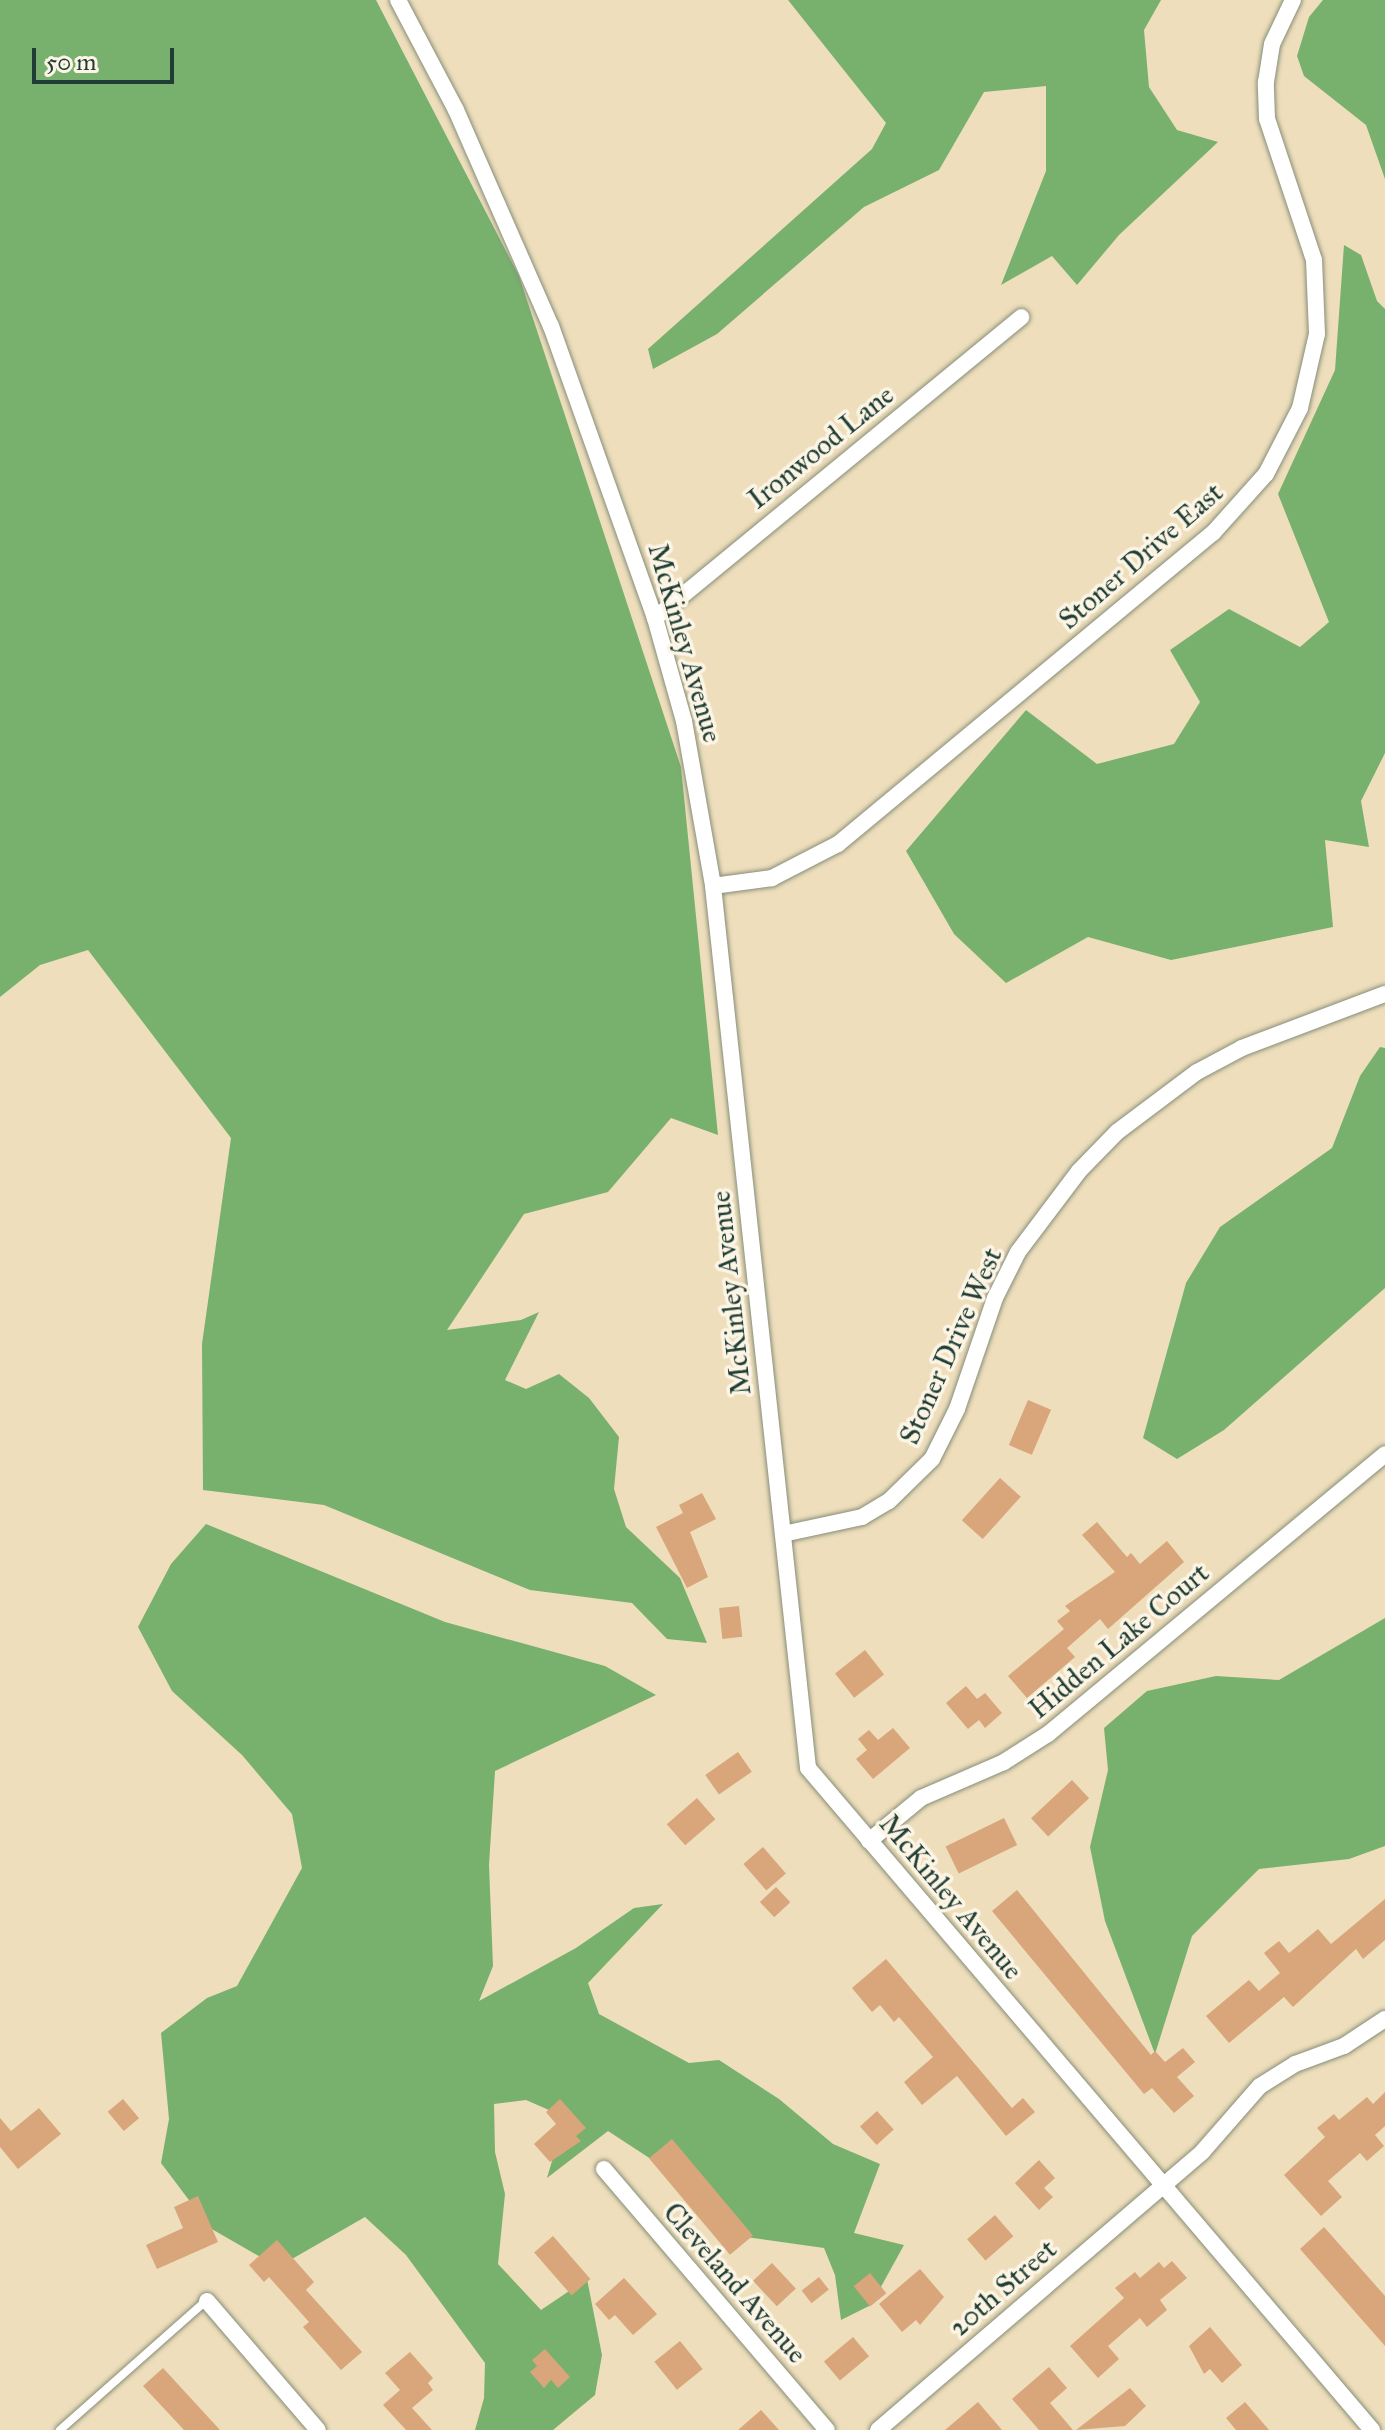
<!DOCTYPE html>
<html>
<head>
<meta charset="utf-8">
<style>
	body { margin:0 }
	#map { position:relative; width:1385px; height:2430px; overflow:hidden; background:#eedebc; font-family:"IM FELL Great Primer",serif }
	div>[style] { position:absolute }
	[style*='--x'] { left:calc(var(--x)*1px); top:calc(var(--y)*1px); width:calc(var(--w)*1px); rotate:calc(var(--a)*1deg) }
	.forest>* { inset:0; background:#78b06e }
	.building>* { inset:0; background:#d8a67a; transform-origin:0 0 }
	.roads { filter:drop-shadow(0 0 2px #868e78) drop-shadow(0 0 2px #868e78) }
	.service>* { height:8px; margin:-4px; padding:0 4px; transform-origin:4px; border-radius:4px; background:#fff }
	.minor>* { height:16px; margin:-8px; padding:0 8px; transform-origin:8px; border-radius:8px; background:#fff }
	span { translate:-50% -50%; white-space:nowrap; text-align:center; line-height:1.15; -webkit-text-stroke:7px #fcf5e5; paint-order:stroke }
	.street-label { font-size:28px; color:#1f3d34 }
	.scale { position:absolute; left:32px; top:48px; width:142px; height:36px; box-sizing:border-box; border:4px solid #1f3d34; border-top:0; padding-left:10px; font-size:24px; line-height:28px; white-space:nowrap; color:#1f3d34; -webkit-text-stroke:6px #fcf5e5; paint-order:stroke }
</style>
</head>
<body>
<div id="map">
	<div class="forest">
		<i style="clip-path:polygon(0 0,376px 0,519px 276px,681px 767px,718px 1135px,671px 1118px,608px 1192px,524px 1214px,447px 1330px,521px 1320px,539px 1312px,505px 1380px,526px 1389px,559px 1374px,589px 1398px,619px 1437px,614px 1489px,626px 1527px,680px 1578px,707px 1643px,667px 1639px,632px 1603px,530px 1590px,324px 1505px,203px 1490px,202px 1344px,231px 1138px,88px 950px,40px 965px,0 997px)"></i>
		<i style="clip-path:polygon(788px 0,1161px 0,1144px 30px,1149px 87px,1177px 130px,1218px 142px,1119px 235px,1077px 285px,1052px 256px,1001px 285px,1046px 171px,1046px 86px,984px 92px,939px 170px,864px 207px,717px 334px,653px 369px,648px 349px,872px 149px,886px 123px)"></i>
		<i style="clip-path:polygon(1323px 0,1385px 0,1385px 179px,1366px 125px,1304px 76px,1297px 56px,1309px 17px)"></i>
		<i style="clip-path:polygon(1344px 245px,1361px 255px,1377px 301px,1385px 309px,1385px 753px,1361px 801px,1369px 847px,1325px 840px,1333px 927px,1171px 960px,1088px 937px,1006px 983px,954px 934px,906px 851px,1026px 710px,1097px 764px,1174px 744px,1200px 702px,1170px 650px,1229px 609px,1300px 647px,1329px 622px,1278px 494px,1335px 370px)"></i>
		<i style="clip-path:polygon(1380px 1047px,1385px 1048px,1385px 1288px,1224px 1430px,1177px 1459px,1143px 1438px,1186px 1283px,1220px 1227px,1332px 1148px,1360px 1076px)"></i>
		<i style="clip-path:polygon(206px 1524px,445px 1622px,605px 1666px,656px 1695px,495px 1771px,489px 1865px,493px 1966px,479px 2001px,576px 1948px,634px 1908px,663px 1904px,588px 1983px,599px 2014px,689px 2063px,719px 2060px,779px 2099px,833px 2144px,880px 2164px,854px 2233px,904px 2245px,871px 2305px,841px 2320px,835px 2275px,824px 2248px,732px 2235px,700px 2191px,608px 2131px,547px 2178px,565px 2117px,526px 2100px,494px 2104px,495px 2152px,505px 2194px,498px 2264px,541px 2310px,587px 2279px,602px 2355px,595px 2395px,553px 2430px,475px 2430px,484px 2398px,485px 2363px,406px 2255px,365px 2217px,278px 2267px,210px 2228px,161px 2163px,169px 2119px,161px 2033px,207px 1998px,237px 1986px,302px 1868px,292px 1814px,242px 1755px,172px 1691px,138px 1627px,171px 1564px)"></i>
		<i style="clip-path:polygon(1385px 1618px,1385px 1846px,1349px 1859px,1259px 1869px,1192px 1936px,1155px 2054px,1105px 1921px,1090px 1847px,1108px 1770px,1104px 1728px,1147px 1691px,1216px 1676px,1279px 1680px)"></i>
	</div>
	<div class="building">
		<i style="left:1028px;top:1400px;width:25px;height:49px;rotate:23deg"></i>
		<i style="left:1000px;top:1478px;width:28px;height:57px;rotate:42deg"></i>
		<i style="clip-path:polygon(702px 1493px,716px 1519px,690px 1532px,708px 1577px,687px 1588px,656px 1527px,683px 1513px,679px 1505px)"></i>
		<i style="clip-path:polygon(1097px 1522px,1127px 1557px,1131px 1553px,1140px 1564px,1167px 1541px,1184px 1562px,1108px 1629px,1100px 1619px,1067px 1648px,1075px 1657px,1027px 1698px,1008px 1676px,1064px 1629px,1057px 1621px,1070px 1611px,1065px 1606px,1115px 1572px,1082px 1535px)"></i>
		<i style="left:739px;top:1606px;width:31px;height:20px;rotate:84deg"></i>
		<i style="left:865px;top:1650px;width:31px;height:38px;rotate:52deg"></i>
		<i style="clip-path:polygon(966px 1686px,977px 1699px,985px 1693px,1002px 1713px,985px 1728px,979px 1720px,968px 1729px,946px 1703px)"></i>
		<i style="clip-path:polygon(893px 1728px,910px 1748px,873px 1779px,856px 1759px,867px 1750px,858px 1739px,869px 1730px,878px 1740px)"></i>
		<i style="left:738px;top:1752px;width:24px;height:40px;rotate:55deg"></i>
		<i style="left:1072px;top:1780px;width:25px;height:56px;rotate:47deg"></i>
		<i style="left:697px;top:1798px;width:28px;height:40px;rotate:49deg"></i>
		<i style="left:1004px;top:1818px;width:30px;height:65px;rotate:64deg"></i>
		<i style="left:763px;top:1847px;width:35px;height:26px;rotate:49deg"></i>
		<i style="left:776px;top:1887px;width:21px;height:22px;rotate:47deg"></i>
		<i style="clip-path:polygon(1017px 1890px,1151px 2055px,1155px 2051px,1165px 2062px,1183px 2048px,1195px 2062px,1177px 2077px,1194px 2096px,1174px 2113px,1152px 2088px,1144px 2094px,992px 1911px)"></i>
		<i style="clip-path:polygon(1385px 1899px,1385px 1940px,1363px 1959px,1356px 1949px,1293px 2007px,1284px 1997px,1229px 2043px,1206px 2016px,1249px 1980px,1259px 1991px,1280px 1973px,1264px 1953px,1279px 1941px,1289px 1953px,1318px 1929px,1331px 1944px)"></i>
		<i style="clip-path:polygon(886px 1959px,1012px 2108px,1023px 2098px,1035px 2112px,1006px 2136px,957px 2076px,922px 2105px,904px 2082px,933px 2057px,899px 2017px,894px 2022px,880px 2005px,872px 2012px,852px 1988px)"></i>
		<i style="clip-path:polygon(1385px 2092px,1385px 2126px,1375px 2135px,1384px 2146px,1367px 2161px,1360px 2153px,1328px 2181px,1342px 2197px,1321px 2216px,1284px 2175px,1325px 2137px,1317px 2128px,1334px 2114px,1339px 2120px,1367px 2097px,1373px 2104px)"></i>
		<i style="left:123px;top:2099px;width:25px;height:20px;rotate:50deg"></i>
		<i style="clip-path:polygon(560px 2099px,586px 2128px,576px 2136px,581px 2141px,550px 2162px,534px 2144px,556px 2124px,546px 2112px)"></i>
		<i style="clip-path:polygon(39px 2108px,61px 2134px,18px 2169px,0 2147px,0 2118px,11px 2131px)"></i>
		<i style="left:877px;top:2111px;width:25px;height:23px;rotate:48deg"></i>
		<i style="left:672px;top:2139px;width:126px;height:30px;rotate:50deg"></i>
		<i style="clip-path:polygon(1039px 2160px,1055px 2178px,1044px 2188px,1053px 2197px,1039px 2210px,1015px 2183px)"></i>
		<i style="clip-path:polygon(198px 2196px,218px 2242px,157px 2269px,146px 2245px,183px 2228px,174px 2207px)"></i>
		<i style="left:995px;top:2215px;width:28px;height:37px;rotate:49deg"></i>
		<i style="clip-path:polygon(1324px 2227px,1385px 2296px,1385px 2346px,1300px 2249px)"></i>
		<i style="left:553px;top:2236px;width:57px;height:25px;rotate:49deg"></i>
		<i style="clip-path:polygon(277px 2240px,314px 2282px,306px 2290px,362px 2352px,341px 2370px,303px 2327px,309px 2322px,269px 2277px,264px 2282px,249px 2265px)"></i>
		<i style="clip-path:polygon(1172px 2261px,1187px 2278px,1160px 2300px,1167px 2310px,1147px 2327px,1140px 2318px,1108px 2346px,1119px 2359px,1098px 2378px,1070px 2346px,1124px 2298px,1115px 2288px,1135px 2272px,1140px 2278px,1159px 2262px,1164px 2268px)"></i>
		<i style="left:772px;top:2263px;width:35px;height:26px;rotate:47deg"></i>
		<i style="clip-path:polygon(920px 2269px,944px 2297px,920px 2325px,916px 2320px,902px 2332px,879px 2304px)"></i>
		<i style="left:870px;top:2273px;width:26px;height:21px;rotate:51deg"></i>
		<i style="left:819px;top:2277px;width:16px;height:22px;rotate:52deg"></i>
		<i style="clip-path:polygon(624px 2278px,657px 2314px,633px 2335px,615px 2315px,609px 2320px,595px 2304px)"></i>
		<i style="clip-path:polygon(1210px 2327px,1242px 2365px,1222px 2383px,1210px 2369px,1204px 2374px,1189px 2346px)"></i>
		<i style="left:853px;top:2337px;width:25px;height:38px;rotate:50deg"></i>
		<i style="left:680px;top:2341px;width:36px;height:33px;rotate:51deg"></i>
		<i style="clip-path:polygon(545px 2349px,570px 2377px,558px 2388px,551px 2380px,544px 2388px,530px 2372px,537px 2366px,532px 2360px)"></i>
		<i style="clip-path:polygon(410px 2352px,433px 2378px,428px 2383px,433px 2390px,412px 2408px,432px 2430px,406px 2430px,383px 2405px,400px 2390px,385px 2373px)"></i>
		<i style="clip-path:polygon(1049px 2367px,1067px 2388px,1050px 2403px,1073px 2430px,1039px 2430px,1012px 2399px)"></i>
		<i style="clip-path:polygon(163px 2368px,220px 2430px,184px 2430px,143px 2386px)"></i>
		<i style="clip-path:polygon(1130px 2388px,1146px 2406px,1125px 2426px,1076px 2430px)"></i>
		<i style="clip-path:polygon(978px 2402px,1002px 2430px,945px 2430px)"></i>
		<i style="clip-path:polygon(1245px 2402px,1269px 2430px,1236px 2430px,1226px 2418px)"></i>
		<i style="clip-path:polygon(761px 2410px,779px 2430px,738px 2430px)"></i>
	</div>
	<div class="roads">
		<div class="service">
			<i style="--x:60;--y:2430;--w:195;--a:-41.5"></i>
		</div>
		<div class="minor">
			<i style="--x:398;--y:0;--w:124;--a:62.2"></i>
			<i style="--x:456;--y:110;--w:236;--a:66.3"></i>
			<i style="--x:551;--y:326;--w:310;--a:70.4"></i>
			<i style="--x:655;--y:618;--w:107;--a:74.3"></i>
			<i style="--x:684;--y:721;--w:168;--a:80"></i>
			<i style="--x:713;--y:886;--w:887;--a:83.85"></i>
			<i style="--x:808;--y:1768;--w:870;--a:49.57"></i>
			<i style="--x:655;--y:618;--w:474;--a:-39.4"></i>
			<i style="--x:713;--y:886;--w:60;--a:-7.7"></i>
			<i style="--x:772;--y:878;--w:74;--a:-27.3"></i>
			<i style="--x:838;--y:844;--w:487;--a:-39.7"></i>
			<i style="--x:1213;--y:533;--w:79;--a:-48.1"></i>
			<i style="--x:1266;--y:474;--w:74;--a:-62.7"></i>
			<i style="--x:1300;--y:408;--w:76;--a:-77.1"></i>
			<i style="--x:1317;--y:334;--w:74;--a:-92.3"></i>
			<i style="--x:1314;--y:260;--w:149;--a:-108.4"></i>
			<i style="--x:1267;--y:119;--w:37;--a:-92"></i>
			<i style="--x:1266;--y:82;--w:38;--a:-81"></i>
			<i style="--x:1272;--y:44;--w:49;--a:-64.5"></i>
			<i style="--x:783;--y:1534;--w:81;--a:-12.1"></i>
			<i style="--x:862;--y:1517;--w:31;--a:-31"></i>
			<i style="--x:889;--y:1501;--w:60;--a:-44.3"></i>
			<i style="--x:932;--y:1459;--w:56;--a:-63.4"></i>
			<i style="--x:957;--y:1409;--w:117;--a:-71.1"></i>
			<i style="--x:995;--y:1298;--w:51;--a:-63.4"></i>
			<i style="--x:1018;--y:1252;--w:101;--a:-53"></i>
			<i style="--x:1079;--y:1171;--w:54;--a:-45.7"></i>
			<i style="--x:1117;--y:1132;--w:100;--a:-36.9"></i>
			<i style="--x:1197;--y:1072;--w:51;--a:-28.1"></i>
			<i style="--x:1242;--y:1048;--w:153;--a:-20.7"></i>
			<i style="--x:869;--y:1841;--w:67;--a:-39.6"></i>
			<i style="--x:921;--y:1798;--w:90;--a:-23.4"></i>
			<i style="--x:1004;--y:1762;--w:52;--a:-32.5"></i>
			<i style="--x:1048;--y:1734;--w:438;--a:-39.7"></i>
			<i style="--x:604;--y:2169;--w:343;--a:49.5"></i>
			<i style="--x:207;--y:2301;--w:170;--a:49.3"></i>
			<i style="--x:878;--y:2430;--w:428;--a:-40.6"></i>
			<i style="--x:1203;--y:2151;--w:86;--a:-48.8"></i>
			<i style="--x:1260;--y:2086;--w:41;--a:-32.2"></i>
			<i style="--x:1295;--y:2064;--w:52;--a:-20.2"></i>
			<i style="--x:1344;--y:2046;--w:49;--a:-33.4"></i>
		</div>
	</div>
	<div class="street-label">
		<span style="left:821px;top:447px;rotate:-39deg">Ironwood Lane</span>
		<span style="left:1141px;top:556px;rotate:-41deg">Stoner Drive East</span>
		<span style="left:685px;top:643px;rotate:74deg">McKinley Avenue</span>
		<span style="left:731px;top:1293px;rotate:-96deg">McKinley Avenue</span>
		<span style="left:951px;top:1346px;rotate:-66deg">Stoner Drive West</span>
		<span style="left:1119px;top:1641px;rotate:-40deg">Hidden Lake Court</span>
		<span style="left:951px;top:1897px;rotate:50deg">McKinley Avenue</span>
		<span style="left:735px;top:2283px;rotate:49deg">Cleveland Avenue</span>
		<span style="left:1003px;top:2288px;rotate:-41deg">20th Street</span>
	</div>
	<div class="scale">50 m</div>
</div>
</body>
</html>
